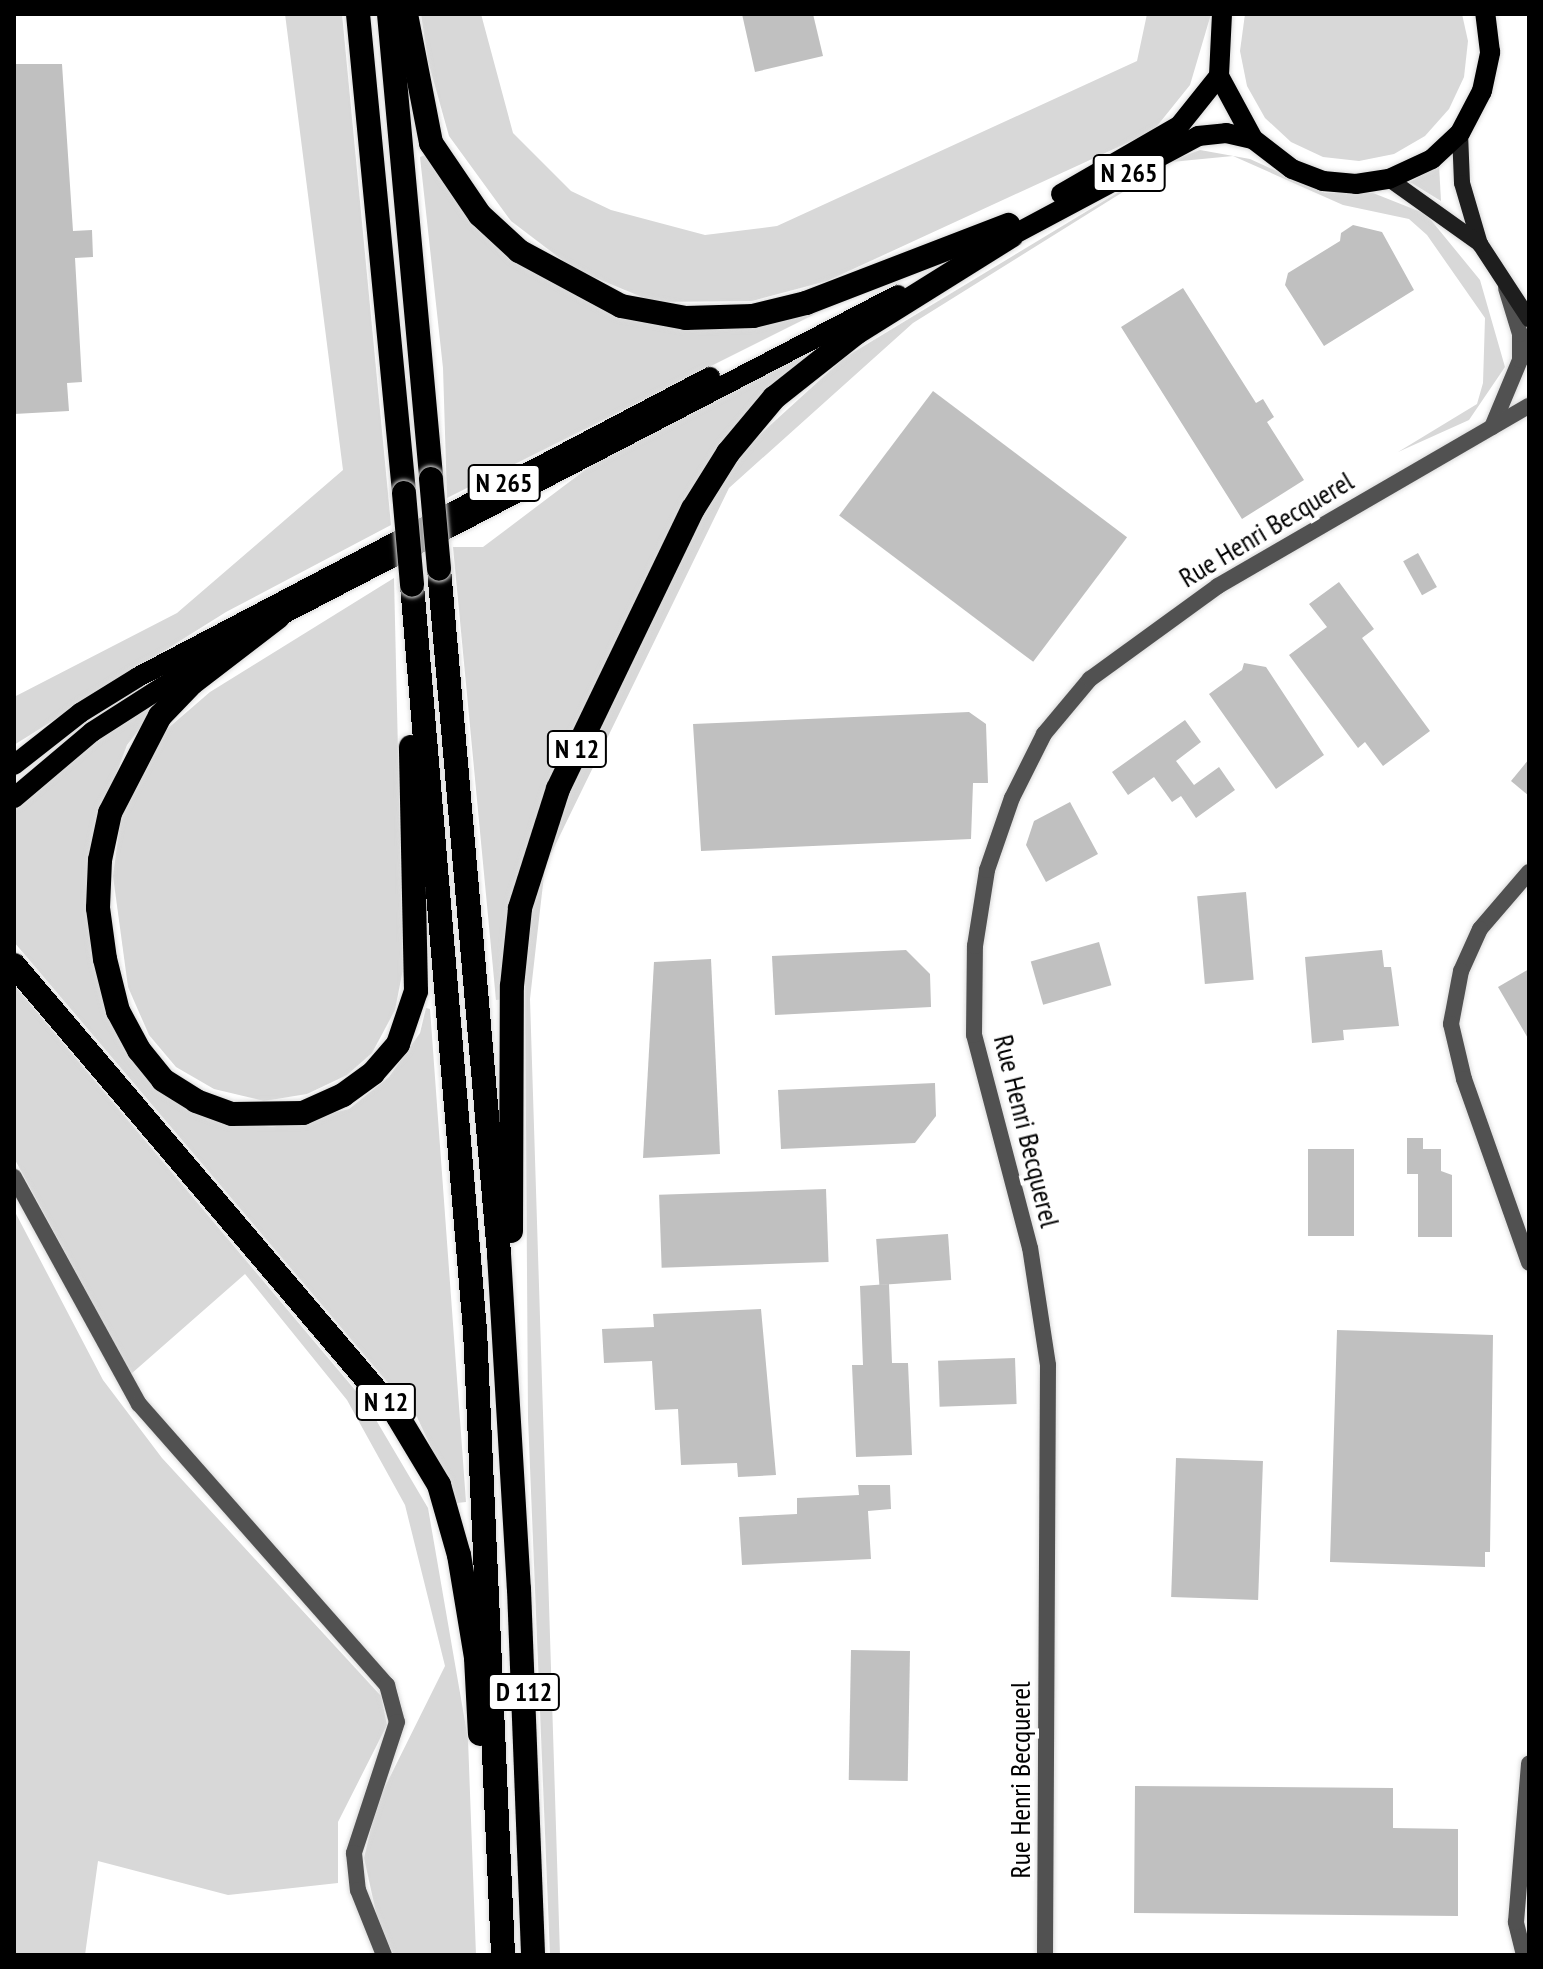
<!DOCTYPE html>
<html>
<head>
<meta charset="utf-8">
<style>
	body { margin:0 }
	#map { position:relative; width:1543px; height:1969px; overflow:hidden; background:#fff; font-family:"PT Sans Narrow",sans-serif }
	div>[style] { position:absolute }
	[style*='--x'] { left:calc(var(--x)*1px); top:calc(var(--y)*1px); width:calc(var(--w)*1px); rotate:calc(var(--a)*1deg) }
	.green>* { inset:0; background:#d8d8d8 }
	.building>* { inset:0; background:#c0c0c0; transform-origin:0 0 }
	.roads { filter:drop-shadow(0 0 2px #dbdbdb) drop-shadow(0 0 2px #dbdbdb) }
	.street>* { height:16px; margin:-8px; padding:0 8px; transform-origin:8px; border-radius:8px; background:#515151 }
	.secondary>* { height:16px; margin:-8px; padding:0 8px; transform-origin:8px; border-radius:8px; background:#1e1e1e }
	.primary>* { height:20px; margin:-10px; padding:0 10px; transform-origin:10px; border-radius:10px; background:#000 }
	.highway>* { height:24px; margin:-12px; padding:0 12px; transform-origin:12px; border-radius:12px; background:#000 }
	.bridges { filter:drop-shadow(0 0 2px #dbdbdb) drop-shadow(0 0 2px #dbdbdb) }
	.highway-bridge>* { height:24px; margin:-12px; padding:0 12px; transform-origin:12px; border-radius:12px; background:#000 }
	span { translate:-50% -50%; white-space:nowrap; text-align:center; line-height:1.15; -webkit-text-stroke:8px #fff; paint-order:stroke }
	.shield-label span { padding:2px 6px; background:#fff; border:2px solid; border-radius:6px; -webkit-text-stroke-width:0 }
	.shield-label { font-size:26px; color:#000; font-weight:700 }
	.street-label { font-size:28px; color:#000 }
	.frame { position:absolute; inset:0; border:16px solid #000; pointer-events:none }
</style>
</head>
<body>
<div id="map">
	<div class="green">
		<i style="clip-path:polygon(285px 14px,342px 14px,391px 525px,226px 612px,14px 745px,14px 697px,177px 613px,343px 470px)"></i>
		<i style="clip-path:polygon(421px 14px,481px 14px,513px 133px,571px 191px,611px 210px,705px 235px,777px 226px,1137px 61px,1147px 14px,1211px 14px,1190px 85px,1153px 131px,827px 281px,752px 301px,654px 302px,574px 269px,511px 221px,449px 136px,428px 61px)"></i>
		<i style="clip-path:polygon(1245px 14px,1462px 14px,1468px 41px,1464px 77px,1449px 109px,1425px 136px,1394px 154px,1359px 161px,1323px 157px,1291px 142px,1265px 118px,1247px 86px,1240px 51px)"></i>
		<i style="clip-path:polygon(1200px 150px,1250px 159px,1325px 193px,1373px 193px,1426px 214px,1480px 280px,1505px 367px,1469px 420px,1398px 452px,1477px 404px,1483px 383px,1485px 318px,1427px 235px,1409px 219px,1343px 205px,1233px 156px,1171px 162px,913px 323px,729px 488px,545px 866px,530px 999px,560px 1955px,550px 1955px,528px 1418px,525px 978px,526px 913px,569px 780px,729px 463px,844px 358px,1170px 161px)"></i>
		<i style="clip-path:polygon(428px 154px,496px 240px,647px 321px,857px 293px,447px 498px,443px 368px,420px 157px)"></i>
		<i style="clip-path:polygon(1439px 165px,1441px 201px,1410px 182px)"></i>
		<i style="clip-path:polygon(859px 318px,759px 404px,603px 671px,505px 999px,496px 1000px,453px 547px,483px 547px,613px 449px)"></i>
		<i style="clip-path:polygon(394px 578px,403px 969px,395px 1010px,372px 1053px,347px 1075px,307px 1094px,264px 1101px,214px 1089px,176px 1067px,149px 1035px,128px 987px,113px 876px,122px 808px,159px 736px,210px 692px)"></i>
		<i style="clip-path:polygon(170px 689px,127px 745px,98px 823px,126px 1046px,211px 1119px,272px 1127px,349px 1109px,389px 1077px,420px 1033px,426px 1008px,430px 1009px,466px 1502px,457px 1503px,417px 1417px,14px 942px,14px 806px,42px 778px)"></i>
		<i style="clip-path:polygon(14px 985px,366px 1403px,428px 1508px,468px 1739px,476px 1955px,394px 1955px,379px 1926px,364px 1858px,377px 1803px,445px 1666px,405px 1505px,347px 1400px,245px 1274px,131px 1374px,14px 1158px)"></i>
		<i style="clip-path:polygon(14px 1210px,103px 1380px,162px 1458px,381px 1696px,387px 1725px,338px 1822px,338px 1883px,228px 1895px,98px 1861px,85px 1955px,14px 1955px)"></i>
	</div>
	<div class="building">
		<i style="clip-path:polygon(742px 14px,813px 14px,823px 56px,755px 72px)"></i>
		<i style="clip-path:polygon(14px 64px,62px 64px,73px 231px,92px 230px,93px 257px,75px 258px,82px 382px,67px 383px,69px 411px,14px 414px)"></i>
		<i style="clip-path:polygon(1353px 225px,1382px 232px,1414px 290px,1324px 346px,1285px 285px,1288px 273px,1340px 241px,1341px 233px)"></i>
		<i style="clip-path:polygon(1183px 288px,1256px 403px,1263px 399px,1274px 417px,1267px 422px,1304px 480px,1242px 519px,1121px 327px)"></i>
		<i style="left:933px;top:391px;width:243px;height:156px;rotate:37deg"></i>
		<i style="left:1418px;top:553px;width:39px;height:17px;rotate:61deg"></i>
		<i style="clip-path:polygon(1339px 582px,1374px 629px,1362px 638px,1430px 731px,1383px 766px,1365px 742px,1358px 748px,1289px 655px,1327px 627px,1309px 604px)"></i>
		<i style="clip-path:polygon(1244px 663px,1266px 667px,1324px 755px,1276px 789px,1209px 694px,1242px 670px)"></i>
		<i style="clip-path:polygon(969px 712px,986px 724px,988px 783px,973px 783px,971px 839px,701px 851px,693px 724px)"></i>
		<i style="clip-path:polygon(1185px 720px,1201px 742px,1176px 761px,1194px 785px,1219px 767px,1235px 790px,1196px 818px,1181px 796px,1172px 802px,1154px 777px,1128px 795px,1112px 772px)"></i>
		<i style="clip-path:polygon(1529px 759px,1529px 796px,1511px 781px)"></i>
		<i style="clip-path:polygon(1070px 802px,1098px 854px,1046px 882px,1026px 845px,1034px 821px)"></i>
		<i style="left:1246px;top:892px;width:88px;height:49px;rotate:85deg"></i>
		<i style="left:1099px;top:942px;width:45px;height:71px;rotate:74deg"></i>
		<i style="clip-path:polygon(906px 950px,930px 974px,931px 1007px,775px 1015px,772px 956px)"></i>
		<i style="clip-path:polygon(1382px 950px,1384px 967px,1391px 967px,1399px 1026px,1343px 1030px,1344px 1040px,1312px 1043px,1305px 957px)"></i>
		<i style="clip-path:polygon(711px 959px,720px 1154px,643px 1158px,654px 962px)"></i>
		<i style="clip-path:polygon(1529px 969px,1529px 1040px,1498px 987px)"></i>
		<i style="clip-path:polygon(935px 1083px,936px 1116px,915px 1143px,781px 1149px,778px 1090px)"></i>
		<i style="clip-path:polygon(1407px 1138px,1423px 1138px,1423px 1149px,1441px 1149px,1441px 1171px,1452px 1175px,1452px 1237px,1418px 1237px,1418px 1174px,1407px 1174px)"></i>
		<i style="left:1308px;top:1149px;width:46px;height:87px"></i>
		<i style="left:826px;top:1189px;width:73px;height:167px;rotate:88deg"></i>
		<i style="left:948px;top:1234px;width:46px;height:72px;rotate:86deg"></i>
		<i style="clip-path:polygon(889px 1284px,892px 1363px,908px 1363px,912px 1455px,856px 1457px,852px 1365px,863px 1365px,860px 1286px)"></i>
		<i style="clip-path:polygon(761px 1309px,776px 1475px,738px 1477px,737px 1463px,681px 1465px,678px 1409px,655px 1410px,652px 1361px,604px 1363px,602px 1329px,654px 1327px,653px 1314px)"></i>
		<i style="clip-path:polygon(1337px 1330px,1493px 1335px,1490px 1552px,1485px 1552px,1485px 1567px,1330px 1562px)"></i>
		<i style="left:1015px;top:1358px;width:46px;height:77px;rotate:88deg"></i>
		<i style="left:1176px;top:1458px;width:87px;height:139px;rotate:2deg"></i>
		<i style="clip-path:polygon(858px 1485px,890px 1485px,891px 1509px,868px 1511px,871px 1559px,742px 1565px,739px 1517px,797px 1514px,797px 1498px,859px 1495px)"></i>
		<i style="left:851px;top:1650px;width:59px;height:130px;rotate:1deg"></i>
		<i style="clip-path:polygon(1135px 1786px,1393px 1788px,1393px 1828px,1458px 1829px,1458px 1916px,1134px 1913px)"></i>
	</div>
	<div class="roads">
		<div class="street">
			<i style="--x:1492;--y:427;--w:73;--a:-67.3"></i>
			<i style="--x:1520;--y:360;--w:26;--a:-90"></i>
			<i style="--x:1520;--y:334;--w:48;--a:-106.9"></i>
			<i style="--x:1529;--y:872;--w:75;--a:130.7"></i>
			<i style="--x:1480;--y:929;--w:46;--a:114.3"></i>
			<i style="--x:1461;--y:971;--w:54;--a:100.7"></i>
			<i style="--x:1451;--y:1024;--w:57;--a:76.7"></i>
			<i style="--x:1464;--y:1079;--w:195;--a:70.5"></i>
			<i style="--x:14;--y:1177;--w:259;--a:61.2"></i>
			<i style="--x:139;--y:1404;--w:375;--a:48.6"></i>
			<i style="--x:387;--y:1685;--w:38;--a:75"></i>
			<i style="--x:397;--y:1722;--w:138;--a:108.2"></i>
			<i style="--x:354;--y:1853;--w:37;--a:84"></i>
			<i style="--x:358;--y:1890;--w:70;--a:68.2"></i>
			<i style="--x:1045;--y:1955;--w:590;--a:-89.71"></i>
			<i style="--x:1048;--y:1365;--w:118;--a:-98.7"></i>
			<i style="--x:1030;--y:1248;--w:220;--a:-104.7"></i>
			<i style="--x:974;--y:1035;--w:89;--a:-89.4"></i>
			<i style="--x:975;--y:946;--w:77;--a:-81"></i>
			<i style="--x:987;--y:870;--w:76;--a:-70.9"></i>
			<i style="--x:1012;--y:798;--w:72;--a:-63.4"></i>
			<i style="--x:1044;--y:734;--w:72;--a:-50.1"></i>
			<i style="--x:1090;--y:679;--w:158;--a:-36"></i>
			<i style="--x:1218;--y:586;--w:359;--a:-30.1"></i>
			<i style="--x:1524;--y:1955;--w:34;--a:-104"></i>
			<i style="--x:1516;--y:1922;--w:159;--a:-85.3"></i>
		</div>
		<div class="secondary">
			<i style="--x:1460;--y:133;--w:50;--a:87.7"></i>
			<i style="--x:1462;--y:183;--w:64;--a:73.6"></i>
			<i style="--x:1480;--y:244;--w:90;--a:56.8"></i>
			<i style="--x:1389;--y:179;--w:112;--a:35.5"></i>
		</div>
		<div class="primary">
			<i style="--x:1222;--y:14;--w:62;--a:92.8"></i>
			<i style="--x:1219;--y:76;--w:72;--a:61.6"></i>
			<i style="--x:1253;--y:139;--w:49;--a:37.6"></i>
			<i style="--x:1292;--y:169;--w:33;--a:21"></i>
			<i style="--x:1323;--y:181;--w:33;--a:5"></i>
			<i style="--x:1356;--y:184;--w:33;--a:-9"></i>
			<i style="--x:1389;--y:179;--w:47;--a:-24.9"></i>
			<i style="--x:1432;--y:159;--w:38;--a:-43"></i>
			<i style="--x:1460;--y:133;--w:47;--a:-62.4"></i>
			<i style="--x:1482;--y:91;--w:40;--a:-78"></i>
			<i style="--x:1490;--y:52;--w:38;--a:-97"></i>
			<i style="--x:1061;--y:194;--w:136;--a:-30"></i>
			<i style="--x:1179;--y:126;--w:64;--a:-51.3"></i>
			<i style="--x:998;--y:243;--w:227;--a:-28.1"></i>
			<i style="--x:1198;--y:136;--w:28;--a:-6"></i>
			<i style="--x:1226;--y:133;--w:28;--a:13"></i>
			<i style="--x:266;--y:623;--w:712;--a:-27.43"></i>
			<i style="--x:14;--y:765;--w:84;--a:-38.2"></i>
			<i style="--x:80;--y:713;--w:68;--a:-31.8"></i>
			<i style="--x:138;--y:677;--w:646;--a:-27.68"></i>
			<i style="--x:14;--y:798;--w:102;--a:-40.2"></i>
			<i style="--x:92;--y:732;--w:161;--a:-32.6"></i>
		</div>
		<div class="highway">
			<i style="--x:358;--y:14;--w:481;--a:84.5"></i>
			<i style="--x:389;--y:14;--w:467;--a:84.8"></i>
			<i style="--x:406;--y:14;--w:131;--a:79"></i>
			<i style="--x:431;--y:143;--w:87;--a:55.8"></i>
			<i style="--x:480;--y:215;--w:53;--a:42.7"></i>
			<i style="--x:519;--y:251;--w:116;--a:28.3"></i>
			<i style="--x:621;--y:306;--w:66;--a:10.5"></i>
			<i style="--x:686;--y:318;--w:67;--a:-1.7"></i>
			<i style="--x:753;--y:316;--w:55;--a:-13.8"></i>
			<i style="--x:806;--y:303;--w:217;--a:-21.1"></i>
			<i style="--x:439;--y:569;--w:688;--a:84.99"></i>
			<i style="--x:499;--y:1254;--w:336;--a:86.6"></i>
			<i style="--x:519;--y:1589;--w:366;--a:87.8"></i>
			<i style="--x:412;--y:585;--w:748;--a:85.17"></i>
			<i style="--x:475;--y:1330;--w:626;--a:87.43"></i>
			<i style="--x:278;--y:617;--w:108;--a:142.5"></i>
			<i style="--x:192;--y:683;--w:46;--a:134.1"></i>
			<i style="--x:160;--y:716;--w:109;--a:117.3"></i>
			<i style="--x:110;--y:813;--w:48;--a:102"></i>
			<i style="--x:100;--y:860;--w:48;--a:92.4"></i>
			<i style="--x:98;--y:908;--w:51;--a:82.2"></i>
			<i style="--x:105;--y:959;--w:54;--a:76"></i>
			<i style="--x:118;--y:1011;--w:44;--a:61.7"></i>
			<i style="--x:139;--y:1050;--w:38;--a:51"></i>
			<i style="--x:163;--y:1080;--w:39;--a:32"></i>
			<i style="--x:196;--y:1101;--w:38;--a:20"></i>
			<i style="--x:232;--y:1114;--w:71;--a:-0.8"></i>
			<i style="--x:303;--y:1113;--w:44;--a:-24.2"></i>
			<i style="--x:343;--y:1095;--w:37;--a:-36"></i>
			<i style="--x:373;--y:1073;--w:38;--a:-49"></i>
			<i style="--x:398;--y:1044;--w:56;--a:-71.2"></i>
			<i style="--x:416;--y:991;--w:244;--a:-91.2"></i>
			<i style="--x:14;--y:965;--w:591;--a:49.6"></i>
			<i style="--x:397;--y:1415;--w:82;--a:59"></i>
			<i style="--x:439;--y:1485;--w:73;--a:74.1"></i>
			<i style="--x:459;--y:1555;--w:104;--a:80.6"></i>
			<i style="--x:476;--y:1658;--w:76;--a:87"></i>
			<i style="--x:511;--y:1231;--w:245;--a:-89.8"></i>
			<i style="--x:512;--y:986;--w:78;--a:-84.1"></i>
			<i style="--x:520;--y:908;--w:125;--a:-72.3"></i>
			<i style="--x:558;--y:789;--w:311;--a:-64.3"></i>
			<i style="--x:693;--y:509;--w:66;--a:-58"></i>
			<i style="--x:728;--y:453;--w:72;--a:-50.1"></i>
			<i style="--x:774;--y:398;--w:105;--a:-38.4"></i>
			<i style="--x:856;--y:333;--w:183;--a:-32"></i>
		</div>
	</div>
	<div class="bridges">
		<div class="highway-bridge">
			<i style="--x:431;--y:479;--w:90;--a:84.9"></i>
			<i style="--x:404;--y:493;--w:92;--a:85"></i>
		</div>
	</div>
	<div class="shield-label">
		<span style="left:1129px;top:173px">N 265</span>
		<span style="left:504px;top:483px">N 265</span>
		<span style="left:577px;top:749px">N 12</span>
		<span style="left:386px;top:1402px">N 12</span>
		<span style="left:524px;top:1692px">D 112</span>
	</div>
	<div class="street-label">
		<span style="left:1266px;top:529px;rotate:-31deg">Rue Henri Becquerel</span>
		<span style="left:1027px;top:1131px;rotate:76deg">Rue Henri Becquerel</span>
		<span style="left:1020px;top:1780px;rotate:-90deg">Rue Henri Becquerel</span>
	</div>
	<div class="frame"></div>
</div>
</body>
</html>
